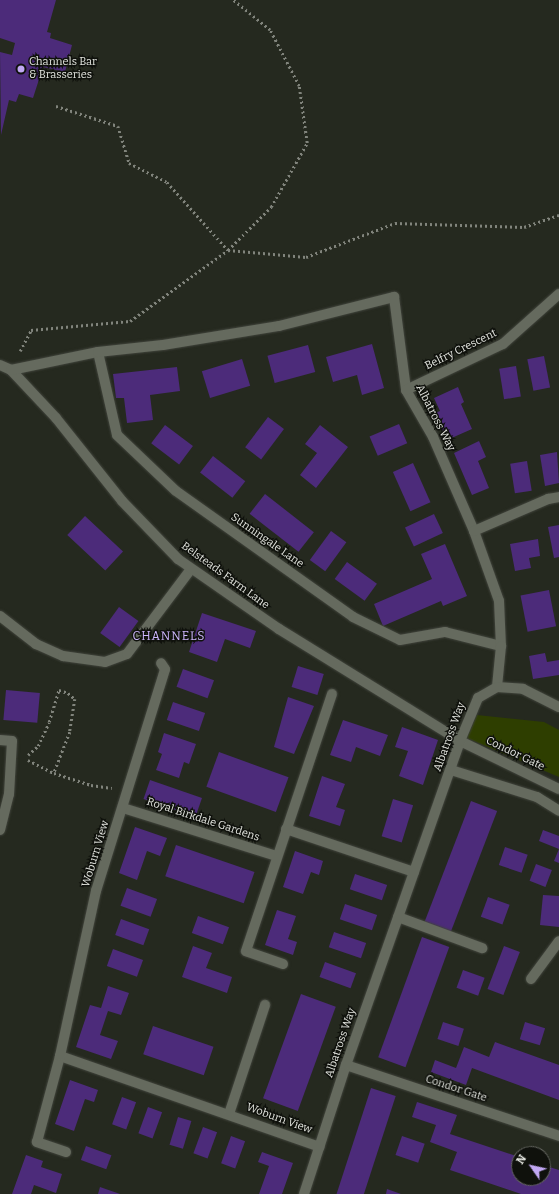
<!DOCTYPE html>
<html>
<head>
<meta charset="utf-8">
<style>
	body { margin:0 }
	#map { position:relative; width:559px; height:1194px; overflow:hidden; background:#25291f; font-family:Bitter,serif }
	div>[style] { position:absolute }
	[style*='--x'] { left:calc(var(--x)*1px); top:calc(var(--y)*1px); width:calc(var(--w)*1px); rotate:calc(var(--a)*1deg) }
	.green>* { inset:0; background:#2e3e00 }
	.building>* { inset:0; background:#4c2b7a; transform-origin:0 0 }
	.path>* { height:2.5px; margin-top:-1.25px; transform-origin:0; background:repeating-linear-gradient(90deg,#81847c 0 2px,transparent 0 5px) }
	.roads { filter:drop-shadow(0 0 1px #41443c) drop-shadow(0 0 1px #41443c) }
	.lane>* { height:10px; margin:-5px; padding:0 5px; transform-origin:5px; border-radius:5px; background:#656a5e }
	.street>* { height:10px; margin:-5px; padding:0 5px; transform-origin:5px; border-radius:5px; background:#656a5e }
	.dots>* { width:11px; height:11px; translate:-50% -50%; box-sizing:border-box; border:2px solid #0f110c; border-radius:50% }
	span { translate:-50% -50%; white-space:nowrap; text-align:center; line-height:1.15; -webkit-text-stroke:3px #0f110c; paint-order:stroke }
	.poi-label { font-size:11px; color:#e3e5df }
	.left { translate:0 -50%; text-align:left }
	.street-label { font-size:11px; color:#e3e5df }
	.neighbourhood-label { font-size:12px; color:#ceb7fd; letter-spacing:1px }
	.north { position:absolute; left:511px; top:1146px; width:40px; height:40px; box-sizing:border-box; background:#0f110c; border:1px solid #646660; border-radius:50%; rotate:304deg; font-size:11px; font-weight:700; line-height:16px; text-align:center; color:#e3e5df }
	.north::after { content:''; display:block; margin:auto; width:14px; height:18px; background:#c1a8f3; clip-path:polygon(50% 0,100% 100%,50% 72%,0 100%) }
</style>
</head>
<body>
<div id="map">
	<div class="green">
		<i style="clip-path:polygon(477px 715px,544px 722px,559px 730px,559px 777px,467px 738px)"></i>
	</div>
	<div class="building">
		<i style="clip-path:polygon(0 0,56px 0,47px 32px,51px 33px,50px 38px,72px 45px,65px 72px,43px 67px,33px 98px,19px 94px,16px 102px,9px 100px,1px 135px,0 52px,12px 55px,15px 43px,0 38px)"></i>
		<i style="clip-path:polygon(372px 344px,384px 388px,362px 395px,357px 375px,333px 382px,326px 357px)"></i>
		<i style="left:308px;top:345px;width:28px;height:42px;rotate:75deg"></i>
		<i style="left:544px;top:356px;width:32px;height:17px;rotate:79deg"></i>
		<i style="left:242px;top:359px;width:28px;height:42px;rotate:73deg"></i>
		<i style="left:516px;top:366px;width:31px;height:17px;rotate:81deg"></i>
		<i style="clip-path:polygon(177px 367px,180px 391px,150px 395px,153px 420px,127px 423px,124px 398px,116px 398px,113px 374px)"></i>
		<i style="clip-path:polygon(458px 387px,464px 402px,461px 404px,472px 429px,447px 440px,435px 413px,440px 411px,434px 398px)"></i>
		<i style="left:268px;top:417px;width:20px;height:38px;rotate:37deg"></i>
		<i style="left:399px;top:424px;width:21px;height:32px;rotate:67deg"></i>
		<i style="left:165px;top:425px;width:35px;height:23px;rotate:37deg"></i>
		<i style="clip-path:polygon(320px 425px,348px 447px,316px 488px,300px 475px,317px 453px,305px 444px)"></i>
		<i style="clip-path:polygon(479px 441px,486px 457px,478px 461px,489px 488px,472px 495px,454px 453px)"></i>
		<i style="clip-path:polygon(557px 452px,559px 483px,545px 486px,540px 455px)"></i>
		<i style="left:213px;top:456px;width:41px;height:21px;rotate:38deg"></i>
		<i style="left:527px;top:461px;width:30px;height:17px;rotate:81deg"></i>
		<i style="left:413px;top:463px;width:43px;height:22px;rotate:66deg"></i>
		<i style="left:265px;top:494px;width:62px;height:25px;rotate:38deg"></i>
		<i style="left:434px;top:514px;width:21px;height:32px;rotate:65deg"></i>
		<i style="left:85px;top:516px;width:52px;height:26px;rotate:43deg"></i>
		<i style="clip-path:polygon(559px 525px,559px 557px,554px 558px,548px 527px)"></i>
		<i style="left:331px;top:531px;width:19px;height:36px;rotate:36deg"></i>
		<i style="clip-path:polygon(538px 539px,540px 556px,529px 558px,531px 568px,515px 571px,510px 544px)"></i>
		<i style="clip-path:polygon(445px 544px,467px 596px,443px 606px,441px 601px,383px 626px,374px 604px,432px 579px,421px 554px)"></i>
		<i style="left:347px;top:562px;width:37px;height:21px;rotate:36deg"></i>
		<i style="left:549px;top:590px;width:37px;height:29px;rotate:79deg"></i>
		<i style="left:119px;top:607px;width:24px;height:32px;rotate:36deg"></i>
		<i style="clip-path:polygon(202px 613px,256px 631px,250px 648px,225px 639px,217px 662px,189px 652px)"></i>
		<i style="clip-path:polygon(545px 653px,547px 662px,559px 660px,559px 675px,533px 679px,529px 656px)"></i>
		<i style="left:298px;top:666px;width:27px;height:22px;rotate:17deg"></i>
		<i style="left:183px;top:669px;width:33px;height:19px;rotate:20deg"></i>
		<i style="left:6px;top:690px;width:34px;height:30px;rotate:5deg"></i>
		<i style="clip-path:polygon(288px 697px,314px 706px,294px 754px,274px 747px)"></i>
		<i style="left:173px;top:702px;width:34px;height:19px;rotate:19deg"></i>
		<i style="clip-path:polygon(343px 720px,388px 735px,380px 756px,356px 747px,351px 762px,330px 755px)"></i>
		<i style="clip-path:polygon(402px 727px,438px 740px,423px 785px,399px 776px,408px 751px,395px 747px)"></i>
		<i style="clip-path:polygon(164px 733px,196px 744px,189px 764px,184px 762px,179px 778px,156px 770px,162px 754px,158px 752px)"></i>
		<i style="left:219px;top:752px;width:74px;height:37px;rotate:20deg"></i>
		<i style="clip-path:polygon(322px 776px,345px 784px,336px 807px,345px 810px,340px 826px,309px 816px)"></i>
		<i style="left:150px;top:780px;width:55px;height:20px;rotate:19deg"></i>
		<i style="left:393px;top:799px;width:21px;height:39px;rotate:17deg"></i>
		<i style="left:471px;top:801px;width:28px;height:130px;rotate:21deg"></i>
		<i style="clip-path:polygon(135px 827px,167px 838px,160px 856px,147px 851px,137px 880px,119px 873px)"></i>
		<i style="clip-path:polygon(543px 830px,559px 836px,559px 849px,539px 841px)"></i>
		<i style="left:176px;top:845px;width:83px;height:33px;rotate:19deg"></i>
		<i style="left:505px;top:847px;width:24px;height:19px;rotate:19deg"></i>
		<i style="clip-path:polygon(559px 849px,559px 863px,554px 861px)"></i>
		<i style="clip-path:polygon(295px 851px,323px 861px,319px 875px,311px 872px,303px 894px,283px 887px)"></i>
		<i style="left:536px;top:864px;width:17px;height:18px;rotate:21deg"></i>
		<i style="left:355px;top:874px;width:34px;height:16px;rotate:19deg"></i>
		<i style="left:127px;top:888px;width:32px;height:19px;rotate:20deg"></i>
		<i style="clip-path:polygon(543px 895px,559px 896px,559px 927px,540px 925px)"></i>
		<i style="left:488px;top:897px;width:23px;height:21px;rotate:20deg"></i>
		<i style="left:345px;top:904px;width:34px;height:16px;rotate:19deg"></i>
		<i style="clip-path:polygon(277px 910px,296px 916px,288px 939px,297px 942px,293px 955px,265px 945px)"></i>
		<i style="left:198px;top:916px;width:33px;height:18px;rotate:20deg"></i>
		<i style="left:121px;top:919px;width:30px;height:17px;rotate:20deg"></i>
		<i style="left:334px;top:932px;width:34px;height:16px;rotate:19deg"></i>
		<i style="left:422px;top:937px;width:29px;height:128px;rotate:20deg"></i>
		<i style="clip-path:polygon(193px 946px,212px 953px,206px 968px,232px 977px,227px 993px,182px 977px)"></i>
		<i style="left:504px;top:946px;width:17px;height:46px;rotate:21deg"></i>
		<i style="left:113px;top:949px;width:32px;height:18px;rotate:20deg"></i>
		<i style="left:325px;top:962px;width:33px;height:16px;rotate:20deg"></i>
		<i style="left:463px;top:970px;width:23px;height:19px;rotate:20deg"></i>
		<i style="clip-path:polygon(108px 986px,129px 993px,121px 1015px,108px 1011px,100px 1035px,118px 1041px,111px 1059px,76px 1047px,90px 1005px,101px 1008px)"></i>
		<i style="left:301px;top:994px;width:37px;height:111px;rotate:20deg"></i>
		<i style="left:443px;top:1022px;width:22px;height:18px;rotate:18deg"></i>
		<i style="left:525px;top:1022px;width:21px;height:18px;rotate:17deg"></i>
		<i style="left:153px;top:1026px;width:64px;height:30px;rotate:19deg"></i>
		<i style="clip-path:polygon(495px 1042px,559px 1065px,559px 1100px,472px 1068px,466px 1085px,431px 1072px,435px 1060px,456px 1068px,464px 1047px,489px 1057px)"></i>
		<i style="clip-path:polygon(70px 1080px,98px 1090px,94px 1102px,85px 1099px,74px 1131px,55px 1124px)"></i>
		<i style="left:371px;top:1088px;width:26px;height:112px;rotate:18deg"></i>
		<i style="left:122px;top:1097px;width:15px;height:29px;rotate:20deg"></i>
		<i style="clip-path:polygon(417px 1102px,457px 1115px,450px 1134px,519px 1157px,519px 1178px,543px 1178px,543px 1165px,559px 1170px,559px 1194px,521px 1194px,450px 1170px,457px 1152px,430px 1142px,436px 1125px,412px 1117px)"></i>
		<i style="left:148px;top:1107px;width:15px;height:28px;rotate:20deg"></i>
		<i style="left:178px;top:1117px;width:14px;height:29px;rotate:17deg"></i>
		<i style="left:203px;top:1127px;width:15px;height:28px;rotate:20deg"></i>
		<i style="left:231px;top:1136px;width:15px;height:29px;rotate:20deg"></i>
		<i style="left:402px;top:1136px;width:24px;height:20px;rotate:19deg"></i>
		<i style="left:86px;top:1146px;width:27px;height:15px;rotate:20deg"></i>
		<i style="clip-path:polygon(262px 1152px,293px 1163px,282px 1194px,259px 1194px,269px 1166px,258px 1162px)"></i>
		<i style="clip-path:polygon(26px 1155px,43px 1161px,41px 1167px,62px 1174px,56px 1193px,34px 1185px,31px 1194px,12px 1194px)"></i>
		<i style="clip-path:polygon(100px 1187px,120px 1194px,98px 1194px)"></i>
		<i style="clip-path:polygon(387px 1189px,401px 1194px,386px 1194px)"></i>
	</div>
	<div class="path">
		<i style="--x:56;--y:106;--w:65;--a:17.9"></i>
		<i style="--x:118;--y:126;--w:39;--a:73"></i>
		<i style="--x:129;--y:163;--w:42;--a:26.6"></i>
		<i style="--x:167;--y:182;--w:91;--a:48.1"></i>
		<i style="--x:228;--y:250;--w:61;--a:-45"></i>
		<i style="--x:271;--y:207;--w:73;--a:-60.6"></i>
		<i style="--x:307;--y:143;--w:58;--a:-98"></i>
		<i style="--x:299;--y:86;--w:63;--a:-117.4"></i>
		<i style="--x:270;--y:30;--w:48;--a:-141"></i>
		<i style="--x:20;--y:351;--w:24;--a:-62"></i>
		<i style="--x:31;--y:330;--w:99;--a:-5.2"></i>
		<i style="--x:130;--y:321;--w:121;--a:-35.9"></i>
		<i style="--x:228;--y:250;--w:78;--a:5.1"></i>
		<i style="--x:306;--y:257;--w:95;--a:-20.9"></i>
		<i style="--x:395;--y:223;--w:129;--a:1.8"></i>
		<i style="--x:524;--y:227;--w:37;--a:-19"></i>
		<i style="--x:28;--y:755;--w:13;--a:-42"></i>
		<i style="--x:38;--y:746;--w:26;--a:-65"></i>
		<i style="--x:49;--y:722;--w:34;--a:-73"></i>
		<i style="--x:59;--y:690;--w:9;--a:18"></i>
		<i style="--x:68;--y:693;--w:9;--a:41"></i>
		<i style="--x:75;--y:699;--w:33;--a:99"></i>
		<i style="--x:70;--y:732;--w:44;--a:111.3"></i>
		<i style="--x:54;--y:773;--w:39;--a:18"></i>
		<i style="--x:91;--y:785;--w:21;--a:8"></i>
		<i style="--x:28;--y:760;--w:29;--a:27"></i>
	</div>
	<div class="roads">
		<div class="lane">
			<i style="--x:0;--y:616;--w:46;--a:37.9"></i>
			<i style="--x:36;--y:644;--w:30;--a:24"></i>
			<i style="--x:63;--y:656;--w:42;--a:8.1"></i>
			<i style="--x:105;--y:662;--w:23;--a:-20"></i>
			<i style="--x:127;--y:654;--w:106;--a:-53"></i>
			<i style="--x:398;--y:917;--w:90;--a:20.3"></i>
		</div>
		<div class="street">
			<i style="--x:98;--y:352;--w:85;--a:77.1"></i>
			<i style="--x:117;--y:435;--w:81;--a:43.5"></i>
			<i style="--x:176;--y:491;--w:217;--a:35.4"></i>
			<i style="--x:353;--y:617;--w:52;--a:26.1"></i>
			<i style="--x:400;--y:640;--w:46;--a:-10.1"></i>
			<i style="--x:445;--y:632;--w:58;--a:14"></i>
			<i style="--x:0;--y:365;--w:12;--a:24"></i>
			<i style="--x:11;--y:370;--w:66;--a:46.8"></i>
			<i style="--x:56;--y:418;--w:106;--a:51.5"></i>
			<i style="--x:122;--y:501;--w:81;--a:46"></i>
			<i style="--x:178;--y:559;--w:123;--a:34.7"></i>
			<i style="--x:279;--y:629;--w:213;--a:31.7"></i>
			<i style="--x:460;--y:741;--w:110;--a:25.9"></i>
			<i style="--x:11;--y:370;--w:89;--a:-11.7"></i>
			<i style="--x:98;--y:352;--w:65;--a:-6.1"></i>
			<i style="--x:163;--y:345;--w:118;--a:-9.3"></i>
			<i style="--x:279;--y:326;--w:119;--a:-14.2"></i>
			<i style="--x:394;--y:297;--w:94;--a:82.6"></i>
			<i style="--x:406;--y:390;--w:54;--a:60.1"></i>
			<i style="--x:433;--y:437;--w:103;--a:66.4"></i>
			<i style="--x:474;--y:531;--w:74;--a:70.3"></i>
			<i style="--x:499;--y:601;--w:45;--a:87.5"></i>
			<i style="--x:501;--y:646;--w:41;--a:95.6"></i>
			<i style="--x:406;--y:390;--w:107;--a:-25.4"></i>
			<i style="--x:503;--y:344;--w:75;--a:-41.8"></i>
			<i style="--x:474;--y:531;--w:81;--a:-23.4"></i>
			<i style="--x:548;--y:499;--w:11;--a:-10"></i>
			<i style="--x:497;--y:687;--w:26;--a:4"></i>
			<i style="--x:523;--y:689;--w:40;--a:26.6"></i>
			<i style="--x:0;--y:740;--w:12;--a:5"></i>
			<i style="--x:12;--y:741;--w:53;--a:93.2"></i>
			<i style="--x:9;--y:794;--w:37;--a:104"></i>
			<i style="--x:451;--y:770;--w:90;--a:17.4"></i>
			<i style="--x:537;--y:797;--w:26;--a:32"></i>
			<i style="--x:123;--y:808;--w:160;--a:17.4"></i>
			<i style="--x:286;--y:829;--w:135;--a:18.6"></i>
			<i style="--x:283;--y:964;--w:39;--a:-161"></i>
			<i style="--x:246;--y:951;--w:271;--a:-71.5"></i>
			<i style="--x:531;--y:979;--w:47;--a:-53.6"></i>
			<i style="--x:60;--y:1056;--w:275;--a:19.3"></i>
			<i style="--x:346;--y:1065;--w:225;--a:18.4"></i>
			<i style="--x:229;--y:1114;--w:115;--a:-71.7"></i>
			<i style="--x:66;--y:1152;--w:31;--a:-161"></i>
			<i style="--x:37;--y:1142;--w:89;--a:-75"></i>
			<i style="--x:60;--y:1056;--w:169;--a:-77.7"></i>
			<i style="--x:96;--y:891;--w:232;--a:-72.7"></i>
			<i style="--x:165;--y:669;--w:7;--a:-124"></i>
			<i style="--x:304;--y:1194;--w:136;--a:-72"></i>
			<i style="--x:346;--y:1065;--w:343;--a:-70.6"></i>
			<i style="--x:460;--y:741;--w:47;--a:-67.3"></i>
			<i style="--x:478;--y:698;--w:22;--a:-30"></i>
		</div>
	</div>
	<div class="dots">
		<i style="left:21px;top:69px;background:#c1a8f3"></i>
	</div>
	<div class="poi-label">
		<span class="left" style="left:29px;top:69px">Channels Bar<br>&amp; Brasseries</span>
	</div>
	<div class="street-label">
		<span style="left:461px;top:350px;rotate:-26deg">Belfry Crescent</span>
		<span style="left:435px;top:418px;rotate:63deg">Albatross Way</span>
		<span style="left:267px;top:541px;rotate:35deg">Sunningale Lane</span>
		<span style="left:225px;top:576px;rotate:36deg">Belsteads Farm Lane</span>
		<span style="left:450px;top:737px;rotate:-70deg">Albatross Way</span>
		<span style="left:515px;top:754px;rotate:26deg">Condor Gate</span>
		<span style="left:203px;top:820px;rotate:18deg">Royal Birkdale Gardens</span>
		<span style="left:96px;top:854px;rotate:-73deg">Woburn View</span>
		<span style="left:341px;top:1043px;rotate:-71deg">Albatross Way</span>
		<span style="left:456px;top:1089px;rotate:18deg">Condor Gate</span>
		<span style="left:279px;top:1119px;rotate:20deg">Woburn View</span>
	</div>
	<div class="neighbourhood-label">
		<span style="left:169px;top:637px">CHANNELS</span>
	</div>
	<div class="north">N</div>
</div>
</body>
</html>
